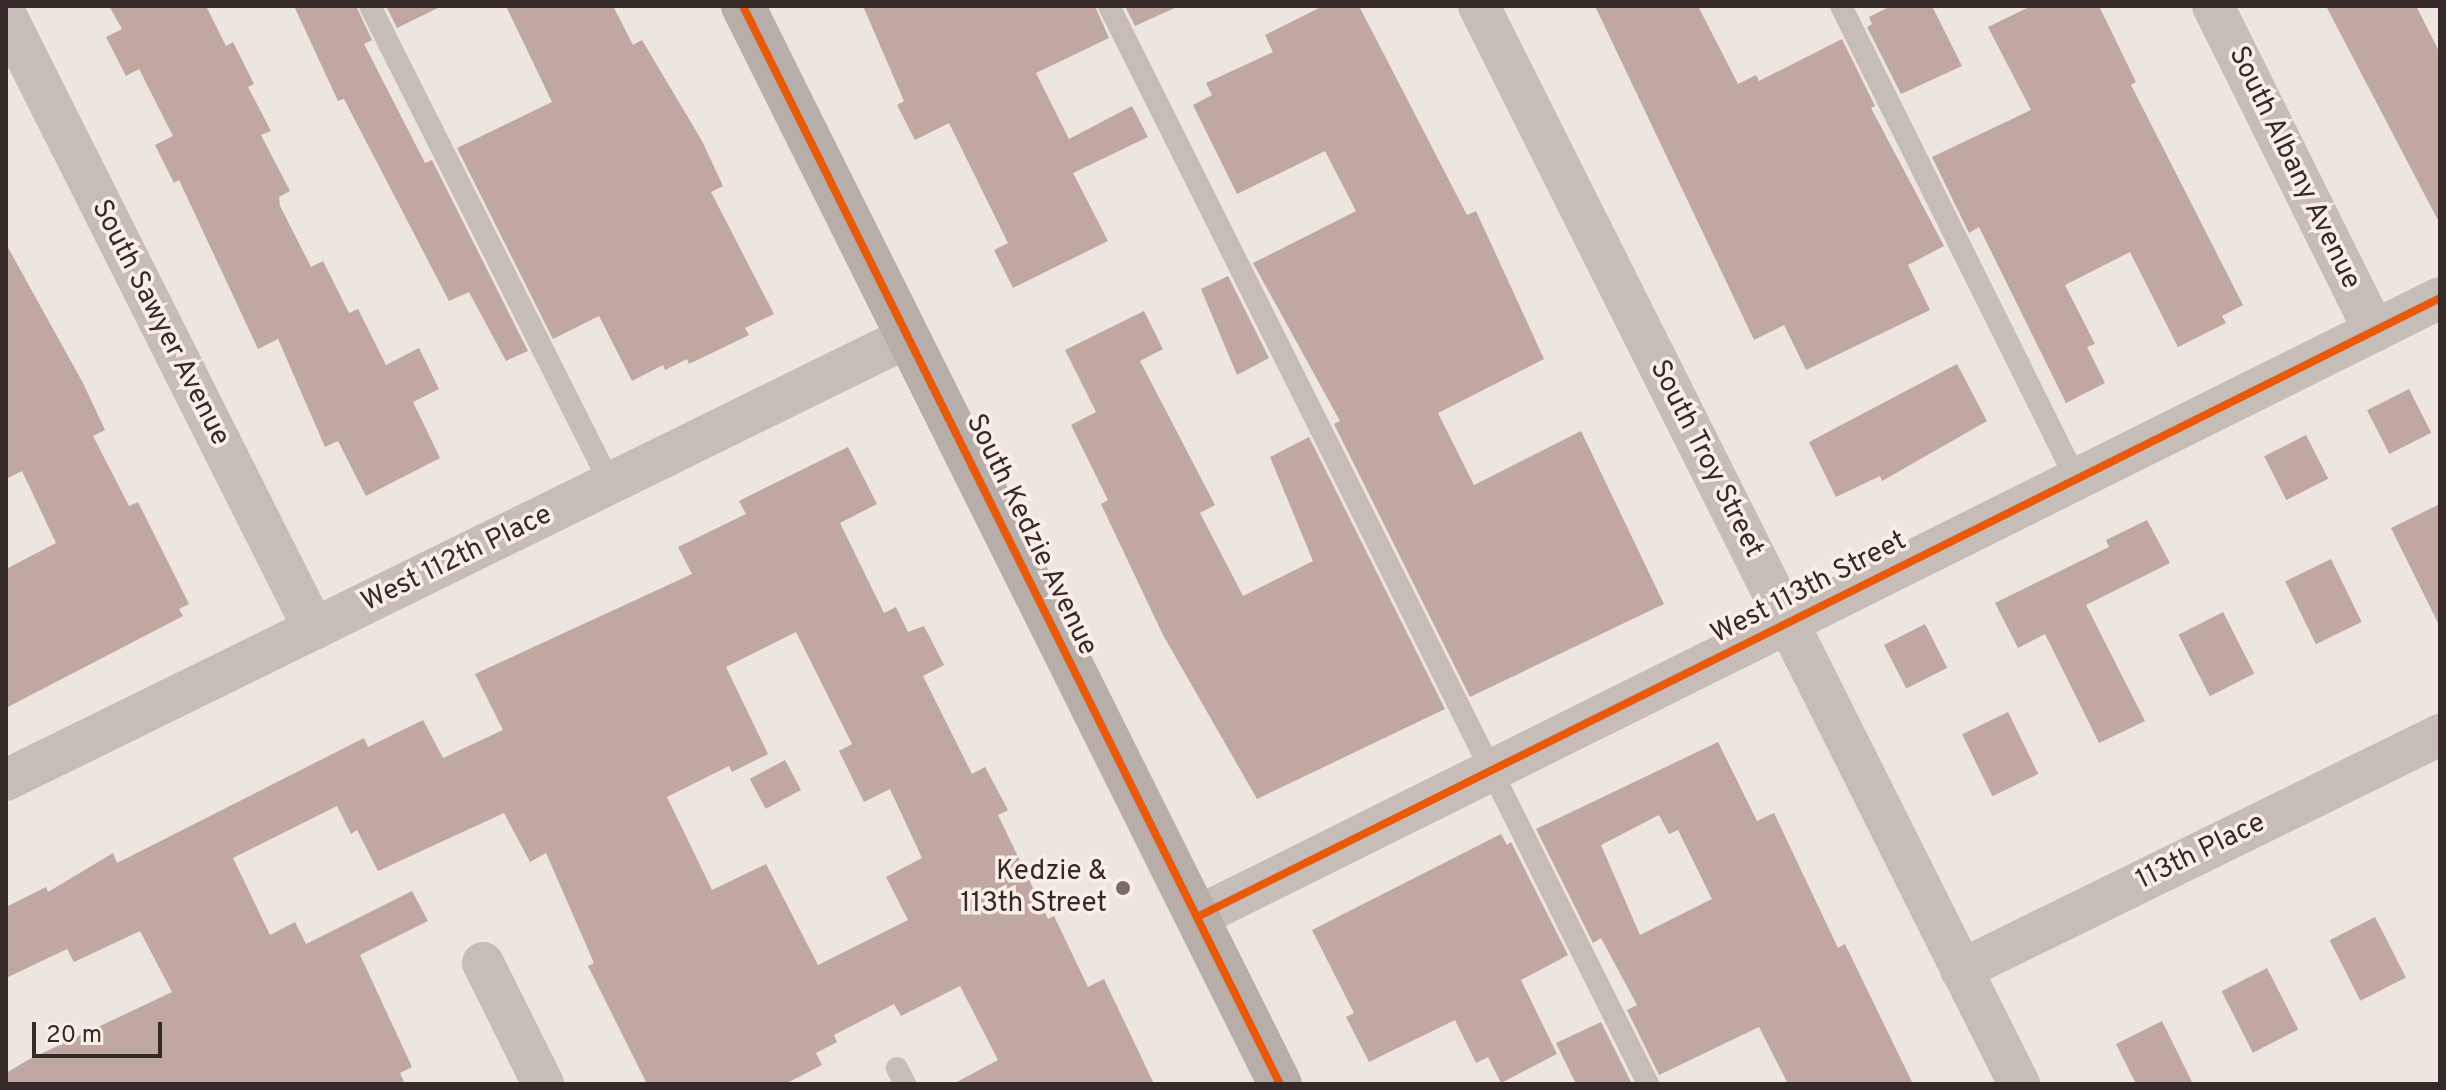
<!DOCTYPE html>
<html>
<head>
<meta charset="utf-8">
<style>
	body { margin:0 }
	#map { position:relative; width:2446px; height:1090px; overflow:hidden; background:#ede5e0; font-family:Overpass,sans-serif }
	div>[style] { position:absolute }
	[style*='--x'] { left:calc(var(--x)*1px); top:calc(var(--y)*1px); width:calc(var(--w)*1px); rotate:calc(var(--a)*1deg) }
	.building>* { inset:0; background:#c0a7a2; transform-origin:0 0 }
	.lane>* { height:22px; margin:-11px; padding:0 11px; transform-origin:11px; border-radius:11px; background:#c6bdb9 }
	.street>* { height:42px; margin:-21px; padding:0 21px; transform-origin:21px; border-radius:21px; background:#c6bdb9 }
	.secondary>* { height:44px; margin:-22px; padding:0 22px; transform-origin:22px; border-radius:22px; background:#b7aeaa }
	.cycleway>* { height:8px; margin:-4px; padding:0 4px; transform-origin:4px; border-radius:4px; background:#e8590c }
	.dots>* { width:22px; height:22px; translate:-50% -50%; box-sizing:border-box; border:4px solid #faefe8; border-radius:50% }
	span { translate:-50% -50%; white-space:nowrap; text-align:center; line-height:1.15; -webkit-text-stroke:7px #faefe8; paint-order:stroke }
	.street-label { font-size:28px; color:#362a28 }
	.poi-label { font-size:28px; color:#362a28 }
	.right { translate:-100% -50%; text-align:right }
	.frame { position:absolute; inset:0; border:8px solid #362a28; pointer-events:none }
	.scale { position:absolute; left:32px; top:1022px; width:130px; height:36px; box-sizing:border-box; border:4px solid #362a28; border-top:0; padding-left:10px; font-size:24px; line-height:28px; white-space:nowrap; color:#362a28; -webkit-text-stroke:6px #faefe8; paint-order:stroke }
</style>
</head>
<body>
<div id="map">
	<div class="building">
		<i style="clip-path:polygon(109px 6px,206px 6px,226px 46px,233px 42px,254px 84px,248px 87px,271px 131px,261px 135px,290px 191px,279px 197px,280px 206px,311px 267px,323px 261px,349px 313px,358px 309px,386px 365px,419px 348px,439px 389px,413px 402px,440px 458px,366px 496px,338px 441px,325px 447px,278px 339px,258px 349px,179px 180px,174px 183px,155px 145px,173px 136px,139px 69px,126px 76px,106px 37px,122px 29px)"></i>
		<i style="clip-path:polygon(294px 6px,356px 6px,372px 40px,364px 44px,425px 163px,432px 160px,528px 351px,506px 361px,469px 292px,449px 301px,344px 99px,338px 101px)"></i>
		<i style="clip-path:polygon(386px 6px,442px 6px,397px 28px)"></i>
		<i style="clip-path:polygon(506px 6px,613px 6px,633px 45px,642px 40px,702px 141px,723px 186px,711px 192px,774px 314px,745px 328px,749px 335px,689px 364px,687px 359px,665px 370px,663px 365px,632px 381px,599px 316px,553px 339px,457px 148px,552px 102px)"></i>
		<i style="clip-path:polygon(863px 6px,1095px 6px,1109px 38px,1036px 73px,1069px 139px,1132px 106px,1148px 137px,1073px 173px,1108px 241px,1013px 288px,994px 250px,1008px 243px,949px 123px,915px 140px,897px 105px,904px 101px)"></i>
		<i style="clip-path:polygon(1125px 6px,1179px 6px,1135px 26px)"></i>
		<i style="clip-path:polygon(1323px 6px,1359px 6px,1467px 215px,1476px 211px,1544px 359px,1438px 413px,1474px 485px,1581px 431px,1664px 604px,1470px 697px,1334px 424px,1340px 421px,1253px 263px,1356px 211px,1325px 151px,1237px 194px,1193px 105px,1212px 95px,1206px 83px,1273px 52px,1265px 35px)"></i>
		<i style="clip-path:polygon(1595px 6px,1698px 6px,1738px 84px,1756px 75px,1759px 81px,1842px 39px,1875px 106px,1871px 108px,1944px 246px,1908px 265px,1930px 310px,1806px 370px,1784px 325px,1754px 340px)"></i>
		<i style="clip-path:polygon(1891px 6px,1932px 6px,1962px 66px,1901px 94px,1867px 27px,1872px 24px,1869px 17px)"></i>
		<i style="clip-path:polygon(2031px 6px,2099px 6px,2136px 82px,2131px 85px,2243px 305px,2222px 316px,2226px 323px,2178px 347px,2130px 252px,2065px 285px,2095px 344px,2087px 347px,2105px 383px,2066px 403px,1979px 227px,1969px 233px,1932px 157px,2031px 110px,1988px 27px)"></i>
		<i style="clip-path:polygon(2326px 6px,2416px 6px,2440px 53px,2440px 224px)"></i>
		<i style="clip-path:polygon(6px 244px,83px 383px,105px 430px,93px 436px,129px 506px,138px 502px,189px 604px,179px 609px,183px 616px,6px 708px,6px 569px,56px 543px,22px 471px,6px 479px)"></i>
		<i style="clip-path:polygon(1228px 276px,1269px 358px,1237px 375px,1201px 289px)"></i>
		<i style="clip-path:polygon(1144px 311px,1163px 349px,1140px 361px,1215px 505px,1200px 513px,1243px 596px,1313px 561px,1270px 457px,1309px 437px,1445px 709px,1257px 799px,1163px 635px,1101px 504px,1108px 500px,1071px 425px,1096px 412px,1065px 350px)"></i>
		<i style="clip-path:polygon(1957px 364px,1987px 421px,1882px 481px,1880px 476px,1836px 497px,1809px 442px)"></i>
		<i style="left:2409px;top:389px;width:49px;height:47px;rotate:63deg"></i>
		<i style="left:2306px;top:435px;width:49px;height:47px;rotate:63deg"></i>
		<i style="clip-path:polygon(evenodd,848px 447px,877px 504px,840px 523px,884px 613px,896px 607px,908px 632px,924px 626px,944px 665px,923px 676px,972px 774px,985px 767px,1008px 810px,998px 815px,1048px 919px,1054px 916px,1088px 987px,1104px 979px,1154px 1084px,953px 1084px,998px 1060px,960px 986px,901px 1016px,894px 1004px,834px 1035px,837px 1042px,816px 1053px,822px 1065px,785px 1084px,647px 1084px,588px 966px,594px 963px,546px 853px,530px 862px,504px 813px,378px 871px,357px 830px,351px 834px,337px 806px,233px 858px,270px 935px,295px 922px,306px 944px,412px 891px,428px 921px,360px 955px,412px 1067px,400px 1073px,405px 1084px,6px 1084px,6px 1073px,28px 1060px,172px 992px,140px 931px,74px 962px,67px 949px,6px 978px,6px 907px,46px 887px,48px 892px,113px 853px,117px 863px,364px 738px,368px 747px,423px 720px,443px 758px,503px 730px,475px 674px,692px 574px,678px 547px,746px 514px,739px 501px,848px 447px,796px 632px,852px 744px,839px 751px,864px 802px,890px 789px,922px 858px,886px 877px,908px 920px,818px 965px,766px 864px,712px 890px,667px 797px,729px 766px,732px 772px,768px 754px,726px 667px,796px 632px)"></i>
		<i style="clip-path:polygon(2440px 504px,2440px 627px,2391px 528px)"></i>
		<i style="clip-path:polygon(2147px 520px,2170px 563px,2086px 605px,2145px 721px,2099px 743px,2045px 634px,2018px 648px,1995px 603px,2109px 547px,2106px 540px)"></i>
		<i style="left:2331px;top:559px;width:70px;height:51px;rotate:64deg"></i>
		<i style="left:2223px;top:612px;width:69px;height:50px;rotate:63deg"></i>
		<i style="left:1925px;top:624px;width:49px;height:46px;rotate:63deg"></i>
		<i style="left:2008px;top:712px;width:69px;height:51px;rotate:64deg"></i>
		<i style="clip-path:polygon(evenodd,1718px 742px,1757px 821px,1774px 813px,1838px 948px,1845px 944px,1913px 1084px,1788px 1084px,1759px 1027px,1659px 1075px,1627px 1010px,1637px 1005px,1601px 938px,1593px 943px,1536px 829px,1718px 742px,1659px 815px,1669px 834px,1678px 830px,1712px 899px,1640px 935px,1601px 845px,1659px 815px)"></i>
		<i style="left:785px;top:760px;width:34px;height:40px;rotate:62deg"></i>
		<i style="clip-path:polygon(1501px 834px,1507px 845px,1511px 842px,1568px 955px,1521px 980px,1557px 1054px,1501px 1083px,1488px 1057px,1476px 1063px,1455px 1020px,1369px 1062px,1346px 1017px,1354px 1013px,1312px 930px)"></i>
		<i style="left:2375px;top:917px;width:68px;height:51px;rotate:63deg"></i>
		<i style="left:2267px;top:968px;width:69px;height:51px;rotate:63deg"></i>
		<i style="clip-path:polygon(2162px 1021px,2193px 1084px,2136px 1084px,2116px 1044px)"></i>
		<i style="clip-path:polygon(1601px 1022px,1632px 1084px,1576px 1084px,1556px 1043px)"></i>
	</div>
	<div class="lane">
		<i style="--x:370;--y:6;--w:534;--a:63.29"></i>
		<i style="--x:1109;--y:6;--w:1205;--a:63.43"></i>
		<i style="--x:1841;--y:6;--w:528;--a:63.58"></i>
		<i style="--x:897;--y:1068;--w:18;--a:63"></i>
	</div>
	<div class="street">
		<i style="--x:1479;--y:6;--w:1206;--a:63.39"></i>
		<i style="--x:2213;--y:6;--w:363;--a:63.6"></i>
		<i style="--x:6;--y:16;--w:686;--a:63.32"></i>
		<i style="--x:6;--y:780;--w:1005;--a:-26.16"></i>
		<i style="--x:1197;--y:917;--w:1389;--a:-26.47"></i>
		<i style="--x:483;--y:963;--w:135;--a:63.6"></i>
		<i style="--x:1961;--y:970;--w:534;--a:-26.13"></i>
	</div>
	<div class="secondary">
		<i style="--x:743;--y:6;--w:1204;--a:63.52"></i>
	</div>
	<div class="cycleway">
		<i style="--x:743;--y:6;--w:1204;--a:63.52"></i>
		<i style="--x:1197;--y:917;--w:1389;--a:-26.47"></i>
	</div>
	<div class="dots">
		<i style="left:1123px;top:888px;background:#766b68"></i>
	</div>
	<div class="street-label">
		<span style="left:2294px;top:168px;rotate:64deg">South Albany Avenue</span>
		<span style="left:160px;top:323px;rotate:63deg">South Sawyer Avenue</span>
		<span style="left:1706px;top:459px;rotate:63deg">South Troy Street</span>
		<span style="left:1031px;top:535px;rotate:64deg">South Kedzie Avenue</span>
		<span style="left:457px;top:559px;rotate:-26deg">West 112th Place</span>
		<span style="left:1809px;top:588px;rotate:-27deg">West 113th Street</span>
		<span style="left:2201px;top:852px;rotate:-26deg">113th Place</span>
	</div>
	<div class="poi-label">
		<span class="right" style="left:1107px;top:888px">Kedzie &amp;<br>113th Street</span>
	</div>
	<div class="frame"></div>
	<div class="scale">20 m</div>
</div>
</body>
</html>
